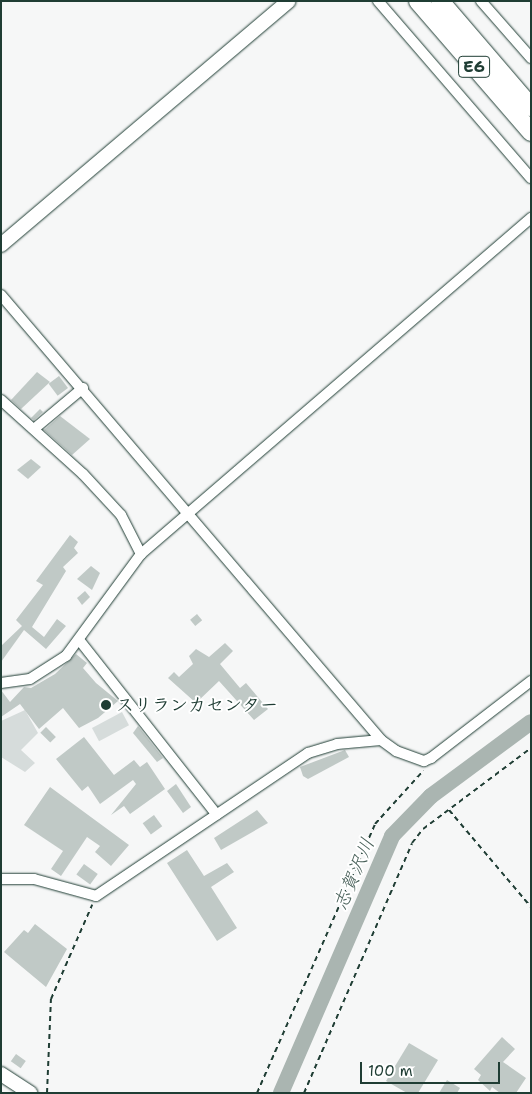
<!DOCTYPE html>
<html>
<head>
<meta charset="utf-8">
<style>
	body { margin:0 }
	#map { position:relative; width:532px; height:1094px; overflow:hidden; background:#f6f7f7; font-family:"Shantell Sans","Klee One",sans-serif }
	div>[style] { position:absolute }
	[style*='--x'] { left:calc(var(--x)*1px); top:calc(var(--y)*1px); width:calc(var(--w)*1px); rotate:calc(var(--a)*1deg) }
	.green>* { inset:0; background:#d6dcdb; transform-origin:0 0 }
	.river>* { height:16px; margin:-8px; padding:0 8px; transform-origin:8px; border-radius:8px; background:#aab5b1 }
	.building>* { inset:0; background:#c0c9c6; transform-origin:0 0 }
	.path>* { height:2px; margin-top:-1px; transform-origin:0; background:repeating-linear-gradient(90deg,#1f3d34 0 5px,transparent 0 9px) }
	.roads { filter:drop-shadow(0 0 1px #1f3d34) drop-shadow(0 0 1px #1f3d34) }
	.street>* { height:10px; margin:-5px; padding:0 5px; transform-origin:5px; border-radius:5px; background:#fff }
	.secondary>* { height:14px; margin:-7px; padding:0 7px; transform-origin:7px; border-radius:7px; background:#fff }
	.highway>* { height:18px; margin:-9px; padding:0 9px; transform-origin:9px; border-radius:9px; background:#fff }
	.dots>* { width:14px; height:14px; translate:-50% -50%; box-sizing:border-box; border:2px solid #fff; border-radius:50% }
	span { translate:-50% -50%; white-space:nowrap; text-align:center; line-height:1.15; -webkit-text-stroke:4px #fff; paint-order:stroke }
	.shield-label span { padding:1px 4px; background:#fff; border:1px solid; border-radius:4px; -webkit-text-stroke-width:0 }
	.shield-label { font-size:16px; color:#1f3d34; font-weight:700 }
	.poi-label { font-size:18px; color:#1f3d34; font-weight:700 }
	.left { translate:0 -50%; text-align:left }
	.water-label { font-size:19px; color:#49615a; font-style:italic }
	.frame { position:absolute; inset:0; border:2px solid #1f3d34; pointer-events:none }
	.scale { position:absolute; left:360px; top:1062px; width:140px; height:22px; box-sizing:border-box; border:2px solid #1f3d34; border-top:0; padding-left:6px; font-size:15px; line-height:18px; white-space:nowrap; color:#1f3d34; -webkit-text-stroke:4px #fff; paint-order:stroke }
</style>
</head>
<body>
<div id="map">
	<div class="green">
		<i style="clip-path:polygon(25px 710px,38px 733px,21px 750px,35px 763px,25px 772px,1px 757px,1px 721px)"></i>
		<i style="left:122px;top:712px;width:15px;height:34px;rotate:62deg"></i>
	</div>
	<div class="river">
		<i style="--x:281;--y:1093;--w:280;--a:-66.6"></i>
		<i style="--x:392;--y:836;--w:56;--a:-45.7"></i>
		<i style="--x:431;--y:796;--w:124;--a:-36.5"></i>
	</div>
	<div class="building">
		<i style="clip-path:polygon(37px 372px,50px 382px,21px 409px,11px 400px)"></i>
		<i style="left:59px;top:376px;width:15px;height:13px;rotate:53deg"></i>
		<i style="clip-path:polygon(40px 409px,43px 412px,34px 420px,31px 418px)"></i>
		<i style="clip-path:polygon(60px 416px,90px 439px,72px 455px,44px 430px)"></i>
		<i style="clip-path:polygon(31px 459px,41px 467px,28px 479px,17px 470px)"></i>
		<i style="clip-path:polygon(70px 535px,78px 542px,74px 548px,78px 553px,63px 567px,66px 571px,32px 627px,44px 637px,57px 619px,66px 626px,46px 649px,24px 630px,1px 662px,1px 646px,22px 626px,16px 620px,43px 585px,36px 581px)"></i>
		<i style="clip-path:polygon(91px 566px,100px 573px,92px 590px,77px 579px)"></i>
		<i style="clip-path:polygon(85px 591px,90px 597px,82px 605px,77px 598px)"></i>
		<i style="left:197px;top:614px;width:8px;height:9px;rotate:50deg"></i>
		<i style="clip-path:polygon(225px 643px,233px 651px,220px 664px,240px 688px,246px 683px,268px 709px,254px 720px,219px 681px,196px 703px,168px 678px,174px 672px,179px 677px,193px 664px,189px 656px,196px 649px,209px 657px)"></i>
		<i style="clip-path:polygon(76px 654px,87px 663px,83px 668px,96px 683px,118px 701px,98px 718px,79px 728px,63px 708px,39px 729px,20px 704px,1px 717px,1px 690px,10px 702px,24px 687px,31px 688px,55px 674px)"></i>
		<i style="clip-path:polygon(138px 726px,163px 758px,157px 762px,133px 733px)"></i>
		<i style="left:46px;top:727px;width:14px;height:8px;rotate:45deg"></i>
		<i style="clip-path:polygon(84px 737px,114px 775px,134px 760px,140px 767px,147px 762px,165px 789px,130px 814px,124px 806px,111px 815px,136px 784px,133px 780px,100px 804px,88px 786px,82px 791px,56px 759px)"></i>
		<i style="clip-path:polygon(345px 750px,349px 757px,308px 779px,303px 776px,300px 767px)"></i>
		<i style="clip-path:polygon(176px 784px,191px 807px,183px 813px,167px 791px)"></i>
		<i style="clip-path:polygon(50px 787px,129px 845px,111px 866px,95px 852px,100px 846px,87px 837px,61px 876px,51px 869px,63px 851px,24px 825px)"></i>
		<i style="clip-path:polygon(257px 810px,268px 823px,221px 850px,214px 838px)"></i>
		<i style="left:154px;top:815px;width:14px;height:14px;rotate:54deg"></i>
		<i style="clip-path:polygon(187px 850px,204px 876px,227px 863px,234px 872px,211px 887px,237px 928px,217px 941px,167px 863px)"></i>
		<i style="left:84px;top:864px;width:17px;height:13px;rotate:36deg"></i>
		<i style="clip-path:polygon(35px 924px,67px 949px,46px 987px,4px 952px,24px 930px,28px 933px)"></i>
		<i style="clip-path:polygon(502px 1037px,515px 1049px,503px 1062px,526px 1078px,516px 1093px,500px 1093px,492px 1087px,490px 1091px,478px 1080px,481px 1075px,474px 1069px)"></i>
		<i style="clip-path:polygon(409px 1043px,438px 1060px,418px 1093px,407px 1093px,386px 1081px)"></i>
		<i style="left:16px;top:1054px;width:12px;height:9px;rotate:35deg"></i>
		<i style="clip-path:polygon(447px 1080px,460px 1088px,457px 1093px,439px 1093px)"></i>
	</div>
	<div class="path">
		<i style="--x:449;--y:810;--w:127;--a:49.8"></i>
		<i style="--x:47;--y:1093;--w:94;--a:-87.6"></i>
		<i style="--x:51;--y:999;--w:103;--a:-66.4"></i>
		<i style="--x:257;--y:1093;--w:294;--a:-66.3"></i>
		<i style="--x:375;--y:824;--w:72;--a:-47.8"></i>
		<i style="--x:304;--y:1093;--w:272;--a:-66.6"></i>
		<i style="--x:412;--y:843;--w:18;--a:-52"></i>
		<i style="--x:423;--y:829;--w:135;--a:-36.9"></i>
	</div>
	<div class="roads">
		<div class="street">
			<i style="--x:378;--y:1;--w:234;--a:49.2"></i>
			<i style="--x:481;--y:1;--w:76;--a:48.7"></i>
			<i style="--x:1;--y:295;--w:585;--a:49.5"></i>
			<i style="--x:381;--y:740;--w:19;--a:36"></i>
			<i style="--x:396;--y:751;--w:30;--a:20"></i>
			<i style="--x:424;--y:761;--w:8;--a:-23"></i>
			<i style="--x:431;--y:758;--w:126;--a:-37.6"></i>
			<i style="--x:1;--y:400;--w:110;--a:42.1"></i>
			<i style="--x:83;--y:474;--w:56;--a:47.2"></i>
			<i style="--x:121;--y:515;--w:44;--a:62.9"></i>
			<i style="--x:34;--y:429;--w:64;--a:-39.9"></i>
			<i style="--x:80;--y:641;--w:221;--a:51.8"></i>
			<i style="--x:1;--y:683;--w:29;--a:-8"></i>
			<i style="--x:30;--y:679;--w:43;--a:-32.6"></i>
			<i style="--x:66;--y:656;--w:127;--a:-53.7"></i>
			<i style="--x:141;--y:554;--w:515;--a:-40.75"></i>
			<i style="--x:1;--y:879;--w:33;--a:0"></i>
			<i style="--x:34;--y:879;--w:64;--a:15.3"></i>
			<i style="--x:96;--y:896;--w:256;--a:-34"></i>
			<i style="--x:308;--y:753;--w:30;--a:-17"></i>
			<i style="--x:337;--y:744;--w:44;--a:-5.2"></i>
		</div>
		<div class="secondary">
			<i style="--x:1;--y:245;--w:377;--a:-40.3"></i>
			<i style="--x:1;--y:1074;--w:35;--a:33"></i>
		</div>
		<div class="highway">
			<i style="--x:418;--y:1;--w:173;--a:49.2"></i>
			<i style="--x:440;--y:1;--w:140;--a:49.4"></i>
		</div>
	</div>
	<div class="dots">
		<i style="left:106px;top:705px;background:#1f3d34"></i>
	</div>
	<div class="shield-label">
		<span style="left:474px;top:67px">E6</span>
	</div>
	<div class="poi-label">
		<span class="left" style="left:116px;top:705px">スリランカセンター</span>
	</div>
	<div class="water-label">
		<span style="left:354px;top:874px;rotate:-67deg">志賀沢川</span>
	</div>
	<div class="frame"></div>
	<div class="scale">100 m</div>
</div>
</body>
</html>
